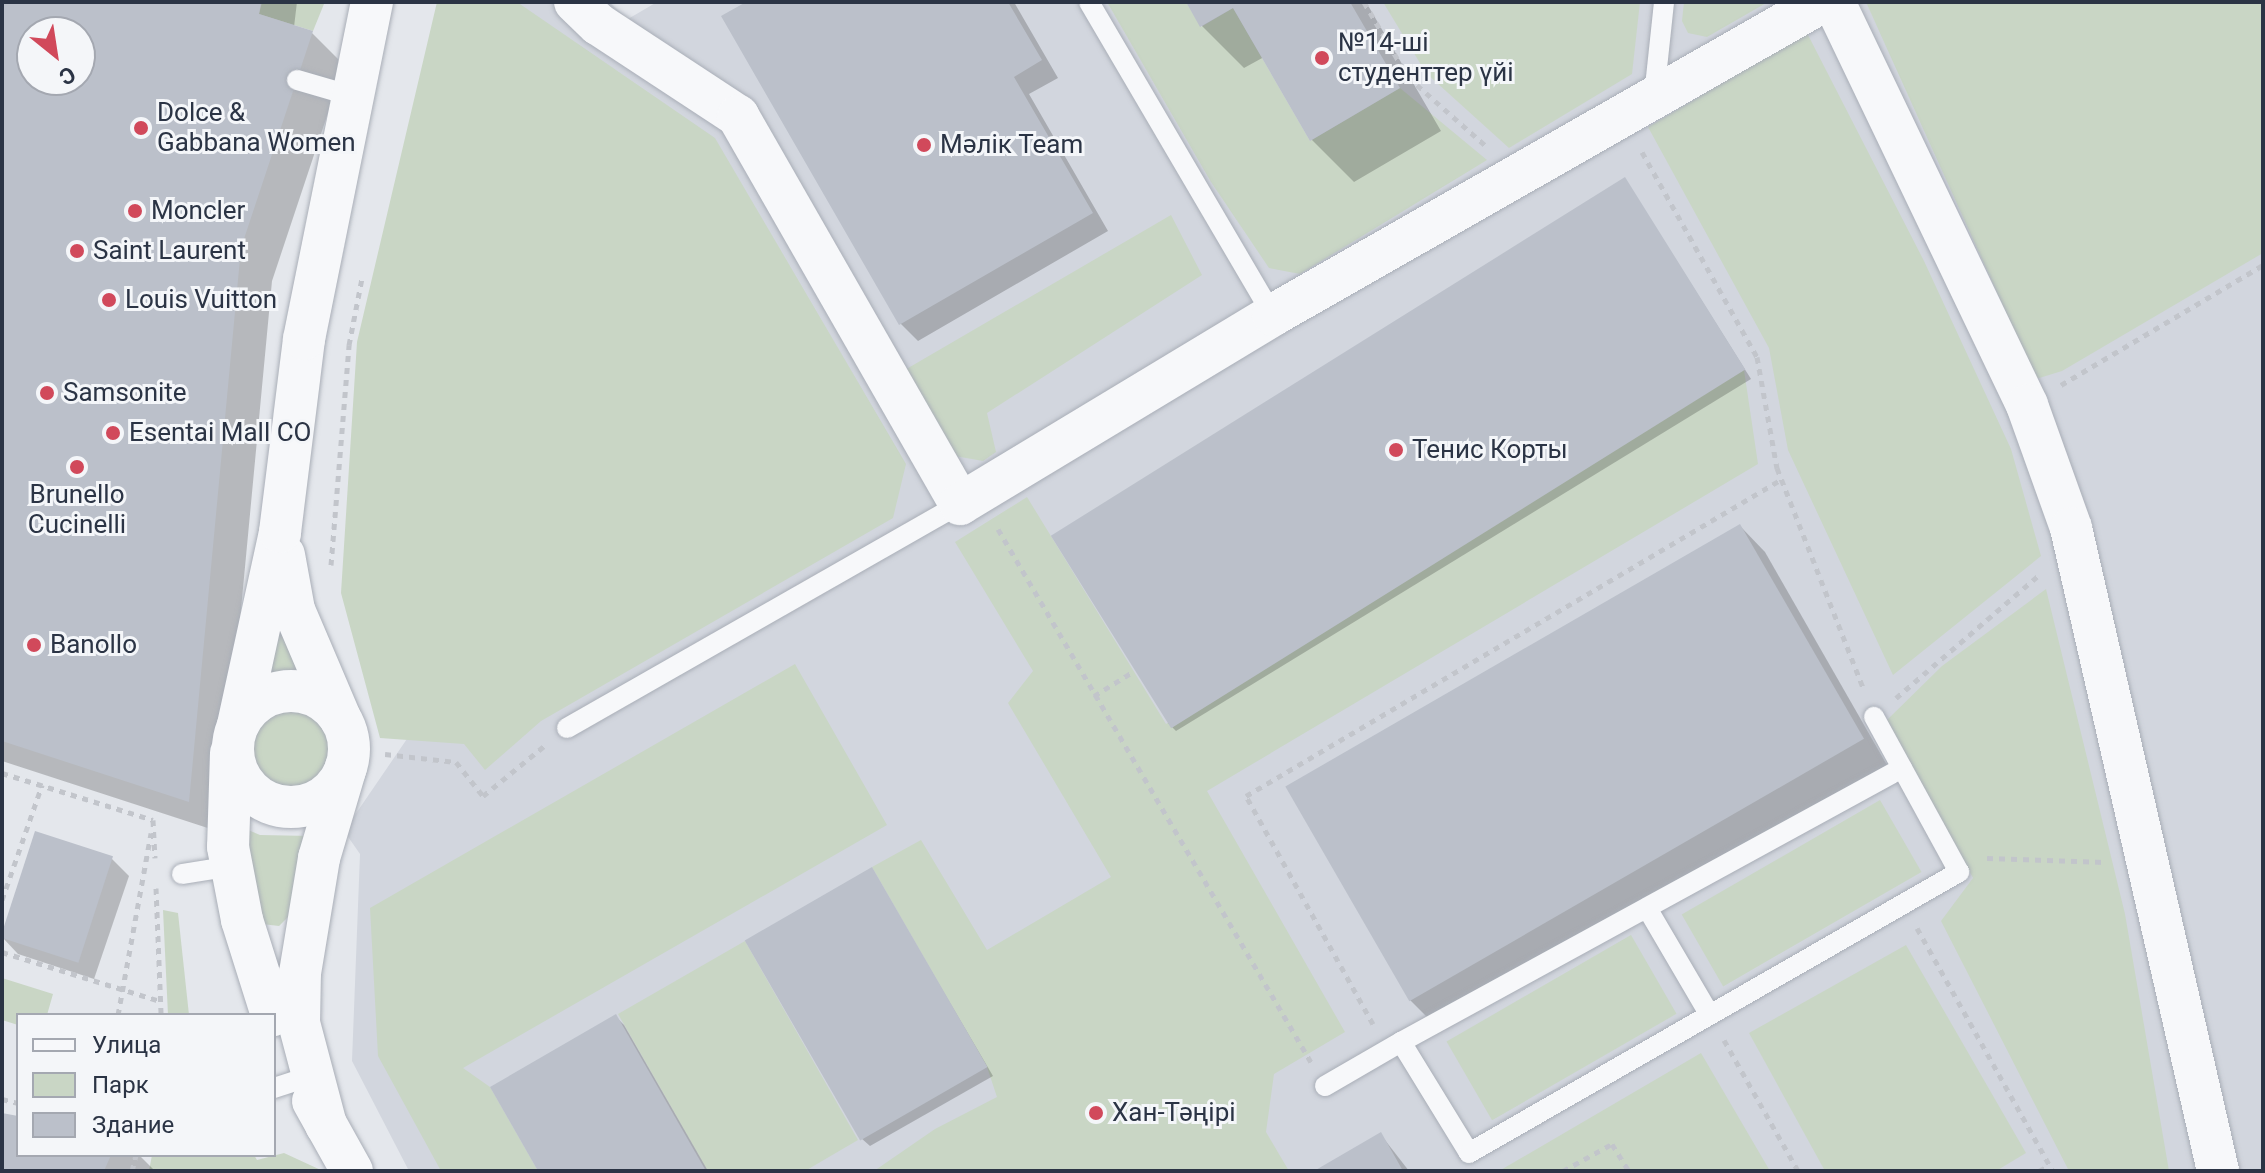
<!DOCTYPE html>
<html>
<head>
<meta charset="utf-8">
<style>
	body { margin:0 }
	#map { position:relative; width:2265px; height:1173px; overflow:hidden; background:#e4e7ec; font-family:Roboto,sans-serif }
	div>[style] { position:absolute }
	[style*='--x'] { left:calc(var(--x)*1px); top:calc(var(--y)*1px); width:calc(var(--w)*1px); rotate:calc(var(--a)*1deg) }
	.built>* { inset:0; background:#d2d6de }
	.green>* { inset:0; background:#c9d6c5; transform-origin:0 0 }
	.round { border-radius:50% }
	.shadow>* { inset:0; background:#0003 }
	.building>* { inset:0; background:#bbc0ca; transform-origin:0 0 }
	.path>* { height:5px; margin-top:-2.5px; transform-origin:0; background:repeating-linear-gradient(90deg,#c2c5cb 0 6px,transparent 0 12px) }
	.roads { filter:drop-shadow(0 0 2px #a9aeb7) drop-shadow(0 0 2px #a9aeb7) }
	.lane>* { height:20px; margin:-10px; padding:0 10px; transform-origin:10px; border-radius:10px; background:#f7f8fa }
	.street>* { height:42px; margin:-21px; padding:0 21px; transform-origin:21px; border-radius:21px; background:#f7f8fa }
	.street>.ring { margin:-21px; padding:0; box-sizing:content-box; background:none; border:42px solid #f7f8fa; border-radius:50% }
	.dots>* { width:22px; height:22px; translate:-50% -50%; box-sizing:border-box; border:4px solid #f4f6f9; border-radius:50% }
	span { translate:-50% -50%; white-space:nowrap; text-align:center; line-height:1.15; -webkit-text-stroke:6px #f4f6f9; paint-order:stroke }
	.poi-label { font-size:26px; color:#2b3445 }
	.left { translate:0 -50%; text-align:left }
	.frame { position:absolute; inset:0; border:4px solid #2b3445; pointer-events:none }
	.legend { position:absolute; left:16px; top:1013px; width:260px; height:144px; box-sizing:border-box; background:#f4f6f9; border:2px solid #a4a8b1; margin:0; padding:10px 14px; list-style:none; font-size:24px; color:#2b3445 }
	.legend li { display:flex; align-items:center; gap:16px; height:40px }
	.legend b { width:40px; border:2px solid #a4a8b1 }
	.north { position:absolute; left:16px; top:16px; width:80px; height:80px; box-sizing:border-box; background:#f4f6f9; border:2px solid #a4a8b1; border-radius:50%; rotate:150deg; font-size:22px; font-weight:700; line-height:32px; text-align:center; color:#2b3445 }
	.north::after { content:''; display:block; margin:auto; width:28px; height:36px; background:#d1495b; clip-path:polygon(50% 0,100% 100%,50% 72%,0 100%) }
</style>
</head>
<body>
<div id="map">
	<div class="built">
		<i style="clip-path:polygon(470px 2px,609px 2px,628px 19px,657px 2px,2263px 2px,2263px 1171px,409px 1171px,352px 1061px,360px 854px,344px 831px,411px 733px)"></i>
	</div>
	<div class="green">
		<i style="clip-path:polygon(262px 2px,324px 2px,324px 4px,313px 31px,259px 14px)"></i>
		<i style="clip-path:polygon(437px 2px,517px 2px,715px 138px,906px 464px,893px 518px,541px 721px,485px 770px,464px 744px,380px 738px,341px 593px,357px 342px)"></i>
		<i style="clip-path:polygon(1107px 2px,1186px 2px,1201px 27px,1233px 8px,1310px 141px,1400px 88px,1487px 160px,1300px 274px,1269px 268px,1211px 182px)"></i>
		<i style="clip-path:polygon(1383px 2px,1640px 2px,1632px 74px,1509px 148px,1426px 73px)"></i>
		<i style="clip-path:polygon(1684px 2px,1768px 2px,1707px 37px,1688px 33px,1682px 21px)"></i>
		<i style="clip-path:polygon(1866px 2px,2263px 2px,2263px 253px,2062px 371px,2036px 379px)"></i>
		<i style="clip-path:polygon(1807px 33px,1924px 261px,2011px 449px,2041px 556px,1893px 675px,1788px 450px,1769px 348px,1648px 127px)"></i>
		<i style="clip-path:polygon(1171px 215px,1202px 275px,987px 413px,996px 452px,983px 461px,955px 456px,903px 371px)"></i>
		<i style="clip-path:polygon(1744px 370px,1758px 464px,1207px 791px,1345px 1032px,1274px 1074px,1266px 1132px,1289px 1171px,874px 1171px,935px 1129px,997px 1097px,987px 1067px,872px 867px,921px 840px,987px 950px,1111px 877px,1008px 703px,1033px 671px,955px 542px,1027px 497px,1166px 724px)"></i>
		<i style="clip-path:polygon(2046px 589px,2125px 914px,2169px 1171px,2069px 1171px,1941px 921px,1973px 878px,1887px 720px,1942px 666px)"></i>
		<i style="clip-path:polygon(278px 618px,303px 671px,264px 678px)"></i>
		<i style="clip-path:polygon(795px 664px,887px 825px,463px 1068px,490px 1087px,538px 1171px,441px 1171px,378px 1056px,370px 908px)"></i>
		<i class="round" style="left:249px;top:706px;width:84px;height:84px"></i>
		<i style="left:1880px;top:800px;width:83px;height:229px;rotate:60deg"></i>
		<i style="clip-path:polygon(236px 825px,260px 835px,311px 836px,290px 915px,279px 926px,262px 924px)"></i>
		<i style="clip-path:polygon(163px 910px,178px 913px,189px 1015px,168px 1015px)"></i>
		<i style="left:1631px;top:935px;width:91px;height:213px;rotate:60deg"></i>
		<i style="clip-path:polygon(745px 941px,858px 1140px,805px 1171px,708px 1171px,618px 1014px)"></i>
		<i style="clip-path:polygon(1906px 945px,2026px 1153px,1996px 1171px,1825px 1171px,1749px 1033px)"></i>
		<i style="clip-path:polygon(2px 978px,53px 994px,47px 1015px,18px 1015px,18px 1025px,2px 1020px)"></i>
		<i style="clip-path:polygon(1701px 1053px,1770px 1171px,1499px 1171px)"></i>
		<i style="clip-path:polygon(284px 1153px,323px 1171px,149px 1171px,152px 1155px,254px 1155px,257px 1160px)"></i>
	</div>
	<div class="shadow">
		<i style="clip-path:polygon(evenodd,2px 2px,297px 2px,294px 27px,312px 33px,344px 65px,272px 281px,220px 832px,2px 761px,2px 2px,32px 32px,80px 32px,80px 80px,32px 80px,32px 32px)"></i>
		<i style="clip-path:polygon(750px 2px,1014px 2px,1058px 78px,1029px 94px,1108px 231px,918px 341px,901px 324px)"></i>
		<i style="clip-path:polygon(1188px 2px,1366px 2px,1441px 131px,1354px 182px,1312px 140px,1264px 57px,1244px 68px,1202px 26px)"></i>
		<i style="clip-path:polygon(1625px 179px,1751px 379px,1176px 731px,1168px 723px)"></i>
		<i style="clip-path:polygon(1740px 526px,1765px 552px,1887px 765px,1435px 1025px,1410px 1000px)"></i>
		<i style="clip-path:polygon(36px 833px,112px 859px,129px 876px,94px 979px,18px 954px,2px 937px)"></i>
		<i style="clip-path:polygon(872px 870px,993px 1076px,870px 1146px,861px 1138px)"></i>
		<i style="clip-path:polygon(616px 1017px,624px 1025px,708px 1171px,540px 1171px)"></i>
		<i style="clip-path:polygon(2px 1115px,18px 1118px,18px 1155px,139px 1155px,155px 1171px,2px 1171px)"></i>
		<i style="clip-path:polygon(1381px 1135px,1409px 1171px,1318px 1171px)"></i>
	</div>
	<div class="building">
		<i style="clip-path:polygon(evenodd,2px 2px,261px 2px,259px 14px,313px 31px,241px 248px,189px 802px,2px 741px,2px 2px,32px 32px,80px 32px,80px 80px,32px 80px,32px 32px)"></i>
		<i style="clip-path:polygon(746px 2px,1008px 2px,1042px 60px,1014px 77px,1093px 213px,899px 325px,721px 16px)"></i>
		<i style="clip-path:polygon(1186px 2px,1350px 2px,1400px 88px,1310px 141px,1233px 8px,1200px 27px)"></i>
		<i style="left:1625px;top:177px;width:227px;height:677px;rotate:58deg"></i>
		<i style="left:1740px;top:524px;width:248px;height:525px;rotate:60deg"></i>
		<i style="left:35px;top:831px;width:82px;height:112px;rotate:18deg"></i>
		<i style="left:872px;top:867px;width:231px;height:147px;rotate:60deg"></i>
		<i style="clip-path:polygon(616px 1014px,706px 1171px,538px 1171px,490px 1087px)"></i>
		<i style="clip-path:polygon(2px 1113px,18px 1116px,18px 1155px,111px 1155px,104px 1171px,2px 1171px)"></i>
		<i style="clip-path:polygon(1381px 1132px,1403px 1171px,1314px 1171px)"></i>
	</div>
	<div class="path">
		<i style="--x:1364;--y:2;--w:87;--a:59.6"></i>
		<i style="--x:1408;--y:77;--w:104;--a:41.5"></i>
		<i style="--x:1642;--y:152;--w:235;--a:60.7"></i>
		<i style="--x:1757;--y:357;--w:113;--a:79.8"></i>
		<i style="--x:1777;--y:468;--w:238;--a:68.6"></i>
		<i style="--x:2061;--y:385;--w:235;--a:-30.7"></i>
		<i style="--x:998;--y:529;--w:618;--a:59.58"></i>
		<i style="--x:331;--y:565;--w:221;--a:-85.3"></i>
		<i style="--x:349;--y:345;--w:68;--a:-79"></i>
		<i style="--x:1094;--y:696;--w:47;--a:-32"></i>
		<i style="--x:1896;--y:698;--w:190;--a:-40.7"></i>
		<i style="--x:385;--y:754;--w:71;--a:6.4"></i>
		<i style="--x:456;--y:762;--w:43;--a:51.5"></i>
		<i style="--x:483;--y:796;--w:79;--a:-39.3"></i>
		<i style="--x:2;--y:773;--w:158;--a:17.3"></i>
		<i style="--x:153;--y:820;--w:38;--a:87"></i>
		<i style="--x:1987;--y:858;--w:118;--a:1.9"></i>
		<i style="--x:156;--y:888;--w:127;--a:87.7"></i>
		<i style="--x:2;--y:900;--w:122;--a:-70.8"></i>
		<i style="--x:1917;--y:928;--w:278;--a:60.8"></i>
		<i style="--x:2;--y:952;--w:165;--a:17.2"></i>
		<i style="--x:118;--y:1015;--w:185;--a:-79.7"></i>
		<i style="--x:1373;--y:1024;--w:261;--a:-119.1"></i>
		<i style="--x:1246;--y:796;--w:623;--a:-30.6"></i>
		<i style="--x:1724;--y:1040;--w:150;--a:60.5"></i>
		<i style="--x:2;--y:1099;--w:16;--a:14"></i>
		<i style="--x:132;--y:1171;--w:16;--a:-76"></i>
		<i style="--x:1563;--y:1171;--w:56;--a:-28.9"></i>
		<i style="--x:1612;--y:1144;--w:32;--a:58"></i>
		<i style="--x:2039;--y:1171;--w:10;--a:-29"></i>
	</div>
	<div class="roads">
		<div class="lane">
			<i style="--x:1089;--y:2;--w:363;--a:59.6"></i>
			<i style="--x:297;--y:80;--w:57;--a:16.2"></i>
			<i style="--x:1654;--y:96;--w:95;--a:-83.9"></i>
			<i style="--x:567;--y:728;--w:452;--a:-29.7"></i>
			<i style="--x:182;--y:874;--w:51;--a:-9.1"></i>
			<i style="--x:1647;--y:908;--w:121;--a:59.6"></i>
			<i style="--x:1401;--y:1042;--w:571;--a:-28.67"></i>
			<i style="--x:1325;--y:1086;--w:88;--a:-30.1"></i>
			<i style="--x:1401;--y:1042;--w:130;--a:58.5"></i>
			<i style="--x:1469;--y:1153;--w:565;--a:-29.83"></i>
			<i style="--x:1959;--y:872;--w:177;--a:-118.7"></i>
			<i style="--x:274;--y:1088;--w:29;--a:-18"></i>
		</div>
		<div class="street">
			<i style="--x:575;--y:2;--w:32;--a:44"></i>
			<i style="--x:598;--y:24;--w:168;--a:33.3"></i>
			<i style="--x:738;--y:116;--w:447;--a:60.2"></i>
			<i style="--x:960;--y:504;--w:366;--a:-31.1"></i>
			<i style="--x:1273;--y:315;--w:632;--a:-29.69"></i>
			<i style="--x:1834;--y:2;--w:447;--a:64.4"></i>
			<i style="--x:2027;--y:405;--w:131;--a:70.3"></i>
			<i style="--x:2071;--y:528;--w:660;--a:77.12"></i>
			<i style="--x:284;--y:555;--w:56;--a:79.7"></i>
			<i style="--x:294;--y:610;--w:117;--a:66.9"></i>
			<i class="ring" style="left:233px;top:691px;width:74px;height:74px"></i>
			<i style="--x:238;--y:725;--w:198;--a:-77.7"></i>
			<i style="--x:280;--y:532;--w:194;--a:-82.9"></i>
			<i style="--x:304;--y:339;--w:344;--a:-78.6"></i>
			<i style="--x:231;--y:753;--w:94;--a:91.8"></i>
			<i style="--x:228;--y:847;--w:74;--a:79.1"></i>
			<i style="--x:242;--y:920;--w:100;--a:72.5"></i>
			<i style="--x:313;--y:1101;--w:80;--a:60.9"></i>
			<i style="--x:326;--y:1125;--w:106;--a:-104.8"></i>
			<i style="--x:299;--y:1023;--w:50;--a:-88.9"></i>
			<i style="--x:300;--y:973;--w:117;--a:-80.6"></i>
			<i style="--x:319;--y:858;--w:95;--a:-73.5"></i>
		</div>
	</div>
	<div class="dots">
		<i style="left:1322px;top:58px;background:#d1495b"></i>
		<i style="left:141px;top:128px;background:#d1495b"></i>
		<i style="left:924px;top:145px;background:#d1495b"></i>
		<i style="left:135px;top:211px;background:#d1495b"></i>
		<i style="left:77px;top:251px;background:#d1495b"></i>
		<i style="left:109px;top:300px;background:#d1495b"></i>
		<i style="left:47px;top:393px;background:#d1495b"></i>
		<i style="left:113px;top:433px;background:#d1495b"></i>
		<i style="left:1396px;top:450px;background:#d1495b"></i>
		<i style="left:77px;top:467px;background:#d1495b"></i>
		<i style="left:34px;top:645px;background:#d1495b"></i>
		<i style="left:1096px;top:1113px;background:#d1495b"></i>
	</div>
	<div class="poi-label">
		<span class="left" style="left:1338px;top:58px">№14-ші<br>студенттер үйі</span>
		<span class="left" style="left:157px;top:128px">Dolce &amp;<br>Gabbana Women</span>
		<span class="left" style="left:940px;top:145px">Мәлік Team</span>
		<span class="left" style="left:151px;top:211px">Moncler</span>
		<span class="left" style="left:93px;top:251px">Saint Laurent</span>
		<span class="left" style="left:125px;top:300px">Louis Vuitton</span>
		<span class="left" style="left:63px;top:393px">Samsonite</span>
		<span class="left" style="left:129px;top:433px">Esentai Mall СО</span>
		<span class="left" style="left:1412px;top:450px">Тенис Корты</span>
		<span style="left:77px;top:510px">Brunello<br>Cucinelli</span>
		<span class="left" style="left:50px;top:645px">Banollo</span>
		<span class="left" style="left:1112px;top:1113px">Хан-Тәңірі</span>
	</div>
	<div class="frame"></div>
	<ul class="legend">
	<li><b style="height:10px;background:#f7f8fa"></b>Улица</li>
	<li><b style="height:22px;background:#c9d6c5"></b>Парк</li>
	<li><b style="height:22px;background:#bbc0ca"></b>Здание</li>
	</ul>
	<div class="north">С</div>
</div>
</body>
</html>
